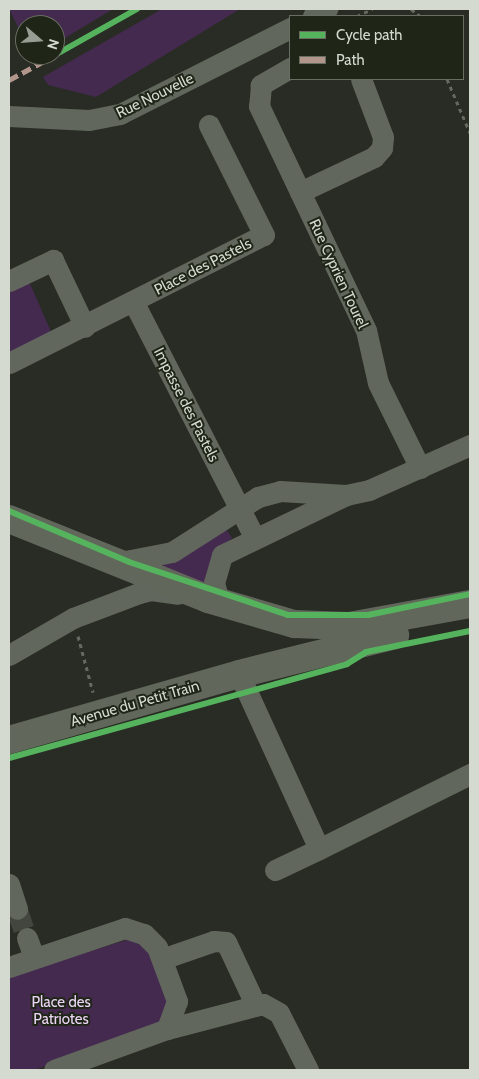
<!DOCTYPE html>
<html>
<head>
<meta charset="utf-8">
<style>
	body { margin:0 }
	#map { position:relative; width:479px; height:1079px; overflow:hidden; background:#282c24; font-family:Cabin,sans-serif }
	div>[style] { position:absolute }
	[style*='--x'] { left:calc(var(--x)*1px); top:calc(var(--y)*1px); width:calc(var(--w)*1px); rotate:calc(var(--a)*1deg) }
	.green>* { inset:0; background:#452a4f }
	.minor-tunnel>* { height:21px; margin-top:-10.5px; transform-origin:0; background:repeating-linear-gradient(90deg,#42463e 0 21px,transparent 0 32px) }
	.path>* { height:3px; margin-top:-1.5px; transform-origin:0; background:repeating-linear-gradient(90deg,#656960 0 4px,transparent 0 8px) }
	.minor>* { height:21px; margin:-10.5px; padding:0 10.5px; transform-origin:10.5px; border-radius:10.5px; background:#62675d }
	.major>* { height:28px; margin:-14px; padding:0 14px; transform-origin:14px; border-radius:14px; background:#61675b }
	.quiet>* { height:5px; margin-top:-2.5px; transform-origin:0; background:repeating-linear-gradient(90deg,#b2968c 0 10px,transparent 0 15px) }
	.cycleway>* { height:6px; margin:-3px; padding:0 3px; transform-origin:3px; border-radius:3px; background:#56b35d }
	span { translate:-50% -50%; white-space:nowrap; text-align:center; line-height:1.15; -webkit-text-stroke:4px #1f2617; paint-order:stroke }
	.street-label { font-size:15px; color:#d5dad0 }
	.park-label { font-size:15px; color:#ecd5f6 }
	.frame { position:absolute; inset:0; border:10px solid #d5dad0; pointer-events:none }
	.legend { position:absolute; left:289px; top:15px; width:175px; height:65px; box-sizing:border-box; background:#1f2617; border:1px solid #686e61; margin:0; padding:6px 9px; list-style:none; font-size:15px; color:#d5dad0 }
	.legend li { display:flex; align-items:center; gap:10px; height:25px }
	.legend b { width:25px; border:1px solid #686e61 }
	.north { position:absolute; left:15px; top:15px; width:50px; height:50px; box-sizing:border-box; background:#1f2617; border:1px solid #686e61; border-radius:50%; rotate:108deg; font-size:14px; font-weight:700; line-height:20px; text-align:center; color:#d5dad0 }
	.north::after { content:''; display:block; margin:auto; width:18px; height:22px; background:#989d94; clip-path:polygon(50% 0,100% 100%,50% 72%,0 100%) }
</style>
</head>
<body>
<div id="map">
	<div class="green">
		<i style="clip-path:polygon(9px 9px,113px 9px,55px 44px,55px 25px,25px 25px,25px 41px)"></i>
		<i style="clip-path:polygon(162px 9px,240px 9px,96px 97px,48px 85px,43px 77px)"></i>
		<i style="clip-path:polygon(28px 279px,52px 334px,9px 355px,9px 288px)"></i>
		<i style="clip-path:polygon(224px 526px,232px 538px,214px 553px,206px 585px,152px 562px)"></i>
		<i style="clip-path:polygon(130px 939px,147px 949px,167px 995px,165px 1016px,149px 1031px,34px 1070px,9px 1070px,9px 976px)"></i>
	</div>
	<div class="minor-tunnel">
		<i style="--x:17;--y:909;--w:31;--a:71"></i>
	</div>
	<div class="path">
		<i style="--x:411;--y:9;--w:11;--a:38"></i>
		<i style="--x:357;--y:16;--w:17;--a:-25"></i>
		<i style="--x:447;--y:79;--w:59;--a:66.9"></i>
		<i style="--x:78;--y:636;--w:58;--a:75"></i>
	</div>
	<div class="minor">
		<i style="--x:313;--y:16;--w:16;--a:-27"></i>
		<i style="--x:290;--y:68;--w:34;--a:150"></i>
		<i style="--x:261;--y:85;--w:21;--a:95"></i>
		<i style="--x:259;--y:106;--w:248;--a:64.5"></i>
		<i style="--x:366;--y:330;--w:54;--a:77.2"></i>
		<i style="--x:378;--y:383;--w:95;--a:63.7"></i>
		<i style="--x:9;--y:116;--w:80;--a:2.9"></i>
		<i style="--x:89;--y:120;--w:32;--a:-11"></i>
		<i style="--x:120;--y:114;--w:191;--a:-26.8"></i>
		<i style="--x:300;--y:192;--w:82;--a:-25.3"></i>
		<i style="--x:374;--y:157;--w:12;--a:-48"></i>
		<i style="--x:382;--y:148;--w:11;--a:-85"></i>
		<i style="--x:383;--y:137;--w:62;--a:-110.8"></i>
		<i style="--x:9;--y:281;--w:49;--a:-25.5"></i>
		<i style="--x:53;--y:260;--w:74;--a:64.5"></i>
		<i style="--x:134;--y:303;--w:264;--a:62.8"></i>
		<i style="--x:9;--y:363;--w:285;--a:-26.7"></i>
		<i style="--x:264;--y:235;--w:123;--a:-116.6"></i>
		<i style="--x:115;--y:563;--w:58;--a:-10.9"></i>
		<i style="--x:172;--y:552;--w:102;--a:-32.6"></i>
		<i style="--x:258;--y:497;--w:23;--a:-15"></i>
		<i style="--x:280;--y:491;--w:66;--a:3.5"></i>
		<i style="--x:220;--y:604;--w:22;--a:-106"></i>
		<i style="--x:214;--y:583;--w:29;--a:-74"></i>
		<i style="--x:222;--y:555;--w:138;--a:-25.8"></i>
		<i style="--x:346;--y:495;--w:24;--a:-12"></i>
		<i style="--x:369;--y:490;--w:111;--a:-24"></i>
		<i style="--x:9;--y:655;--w:74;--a:-30"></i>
		<i style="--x:73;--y:618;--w:71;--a:-20.7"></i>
		<i style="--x:139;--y:593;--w:12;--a:-14"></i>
		<i style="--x:151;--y:590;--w:27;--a:8"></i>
		<i style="--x:239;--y:674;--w:192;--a:65.4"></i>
		<i style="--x:319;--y:849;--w:169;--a:-26.4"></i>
		<i style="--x:275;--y:870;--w:49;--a:-25.5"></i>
		<i style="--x:9;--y:884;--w:26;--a:72"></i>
		<i style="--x:27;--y:938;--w:20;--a:70"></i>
		<i style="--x:162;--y:959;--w:55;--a:-19.1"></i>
		<i style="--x:214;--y:941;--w:12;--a:5"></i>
		<i style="--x:226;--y:942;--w:68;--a:64.9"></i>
		<i style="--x:9;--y:967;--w:122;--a:-18.6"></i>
		<i style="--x:125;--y:928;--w:20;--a:18"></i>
		<i style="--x:144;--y:934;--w:18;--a:45"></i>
		<i style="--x:157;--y:947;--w:58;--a:69.7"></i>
		<i style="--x:177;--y:1001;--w:30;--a:110"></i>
		<i style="--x:167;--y:1029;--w:120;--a:160.1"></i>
		<i style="--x:167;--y:1029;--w:99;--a:-14.6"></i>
		<i style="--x:263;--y:1004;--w:18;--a:29"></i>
		<i style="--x:279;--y:1013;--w:64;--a:63"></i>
	</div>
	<div class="major">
		<i style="--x:9;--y:519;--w:214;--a:21.9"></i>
		<i style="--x:208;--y:599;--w:90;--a:16.2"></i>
		<i style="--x:294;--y:624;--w:55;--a:2.1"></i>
		<i style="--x:349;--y:626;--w:123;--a:-10.3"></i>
		<i style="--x:9;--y:740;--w:239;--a:-16"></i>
		<i style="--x:239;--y:674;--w:161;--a:-14"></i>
	</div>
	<div class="quiet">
		<i style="--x:9;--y:80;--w:52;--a:-28.5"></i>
	</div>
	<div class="cycleway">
		<i style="--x:55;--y:55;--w:94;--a:-29.3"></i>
		<i style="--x:9;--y:511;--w:130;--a:23"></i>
		<i style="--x:129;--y:562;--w:168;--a:18.4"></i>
		<i style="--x:288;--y:615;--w:80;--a:0"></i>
		<i style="--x:368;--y:615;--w:104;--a:-11.6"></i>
		<i style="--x:9;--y:758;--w:351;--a:-15.5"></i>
		<i style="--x:347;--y:664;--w:22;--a:-32"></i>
		<i style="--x:366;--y:652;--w:106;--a:-11.4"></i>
	</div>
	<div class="street-label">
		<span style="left:155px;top:96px;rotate:-26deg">Rue Nouvelle</span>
		<span style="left:203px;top:267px;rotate:-27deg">Place des Pastels</span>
		<span style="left:338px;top:274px;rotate:65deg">Rue Cyprien Tourel</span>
		<span style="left:186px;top:405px;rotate:63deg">Impasse des Pastels</span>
		<span style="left:135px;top:704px;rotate:-16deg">Avenue du Petit Train</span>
	</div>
	<div class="park-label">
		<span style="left:61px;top:1011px">Place des<br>Patriotes</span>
	</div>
	<div class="frame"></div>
	<ul class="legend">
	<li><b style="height:6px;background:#56b35d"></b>Cycle path</li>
	<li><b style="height:6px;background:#b2968c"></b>Path</li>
	</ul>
	<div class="north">N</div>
</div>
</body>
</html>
